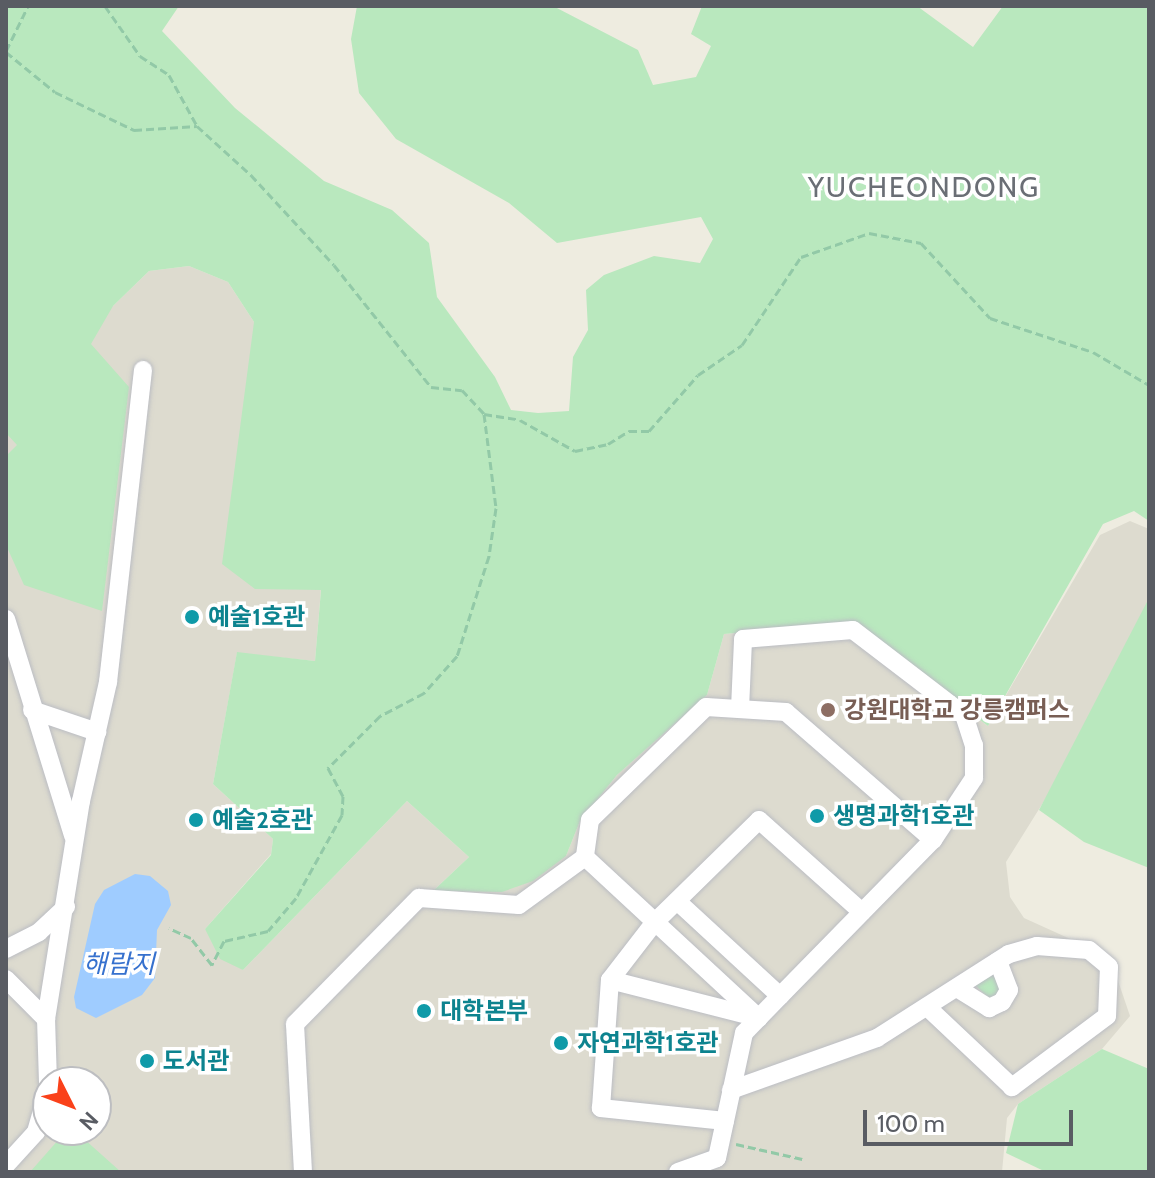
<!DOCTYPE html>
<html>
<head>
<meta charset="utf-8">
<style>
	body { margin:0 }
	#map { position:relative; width:1155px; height:1178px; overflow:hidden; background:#eeece0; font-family:Cabin,"Noto Sans KR",sans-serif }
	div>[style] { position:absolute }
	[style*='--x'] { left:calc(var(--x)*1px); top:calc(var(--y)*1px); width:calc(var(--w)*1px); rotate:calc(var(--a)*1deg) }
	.education>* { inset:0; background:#dddbcf }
	.green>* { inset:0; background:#b9e8be }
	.water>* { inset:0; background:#9fccff }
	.path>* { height:3px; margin-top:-1.5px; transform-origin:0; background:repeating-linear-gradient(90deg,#92c9a7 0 8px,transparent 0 12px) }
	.roads { filter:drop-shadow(0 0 2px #bbbdc3) drop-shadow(0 0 2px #bbbdc3) }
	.minor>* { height:18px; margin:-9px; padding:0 9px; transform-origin:9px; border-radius:9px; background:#fff }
	.dots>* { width:22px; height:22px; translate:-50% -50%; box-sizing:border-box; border:4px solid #fff; border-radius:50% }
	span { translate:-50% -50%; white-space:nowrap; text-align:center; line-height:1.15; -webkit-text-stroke:7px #fff; paint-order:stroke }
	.culture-label { font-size:24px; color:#0d838f; font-weight:700 }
	.left { translate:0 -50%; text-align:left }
	.education-label { font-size:24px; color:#785e54; font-weight:700 }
	.water-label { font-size:26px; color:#3671ce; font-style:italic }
	.quarter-label { font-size:28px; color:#6a6e75; letter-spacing:2px }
	.frame { position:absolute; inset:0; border:8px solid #595c63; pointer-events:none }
	.north { position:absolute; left:32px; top:1066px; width:80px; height:80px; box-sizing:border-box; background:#fff; border:2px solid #bdbec1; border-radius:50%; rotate:132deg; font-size:22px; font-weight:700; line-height:32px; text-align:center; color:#595c63 }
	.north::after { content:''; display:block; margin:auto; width:28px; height:36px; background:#fa411a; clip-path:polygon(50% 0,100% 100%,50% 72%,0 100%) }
	.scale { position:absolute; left:863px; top:1110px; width:210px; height:36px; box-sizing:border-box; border:4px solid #595c63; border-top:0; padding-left:10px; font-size:24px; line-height:28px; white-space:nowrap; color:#595c63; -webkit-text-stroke:6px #fff; paint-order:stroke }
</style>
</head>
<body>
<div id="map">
	<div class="education">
		<i style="clip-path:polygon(evenodd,6px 233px,113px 306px,149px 271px,189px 266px,228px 282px,254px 322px,255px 589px,321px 589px,315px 661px,237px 653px,213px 784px,273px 839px,271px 854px,205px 929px,243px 970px,407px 801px,469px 857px,434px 890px,566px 856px,580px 821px,617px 775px,707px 695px,724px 634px,852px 623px,988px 726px,1100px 535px,1130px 521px,1149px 529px,1149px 602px,1079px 745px,1006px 862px,1010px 897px,1024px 918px,1110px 957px,1130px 1016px,1102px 1049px,1018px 1104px,1007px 1118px,1002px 1172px,6px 1172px,6px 233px,48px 1082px,96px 1082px,96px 1130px,48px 1130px,48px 1082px)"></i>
	</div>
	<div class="green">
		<i style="clip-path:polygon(6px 6px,179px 6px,162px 31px,235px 108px,324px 181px,392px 210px,429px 243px,437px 297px,495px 377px,511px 410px,538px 413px,569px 411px,573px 357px,588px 330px,586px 290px,604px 275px,654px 256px,700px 263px,713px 239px,701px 217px,557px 243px,509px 203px,396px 139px,359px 93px,351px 39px,357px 6px,553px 6px,638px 50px,653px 85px,696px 77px,711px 46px,691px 34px,702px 6px,917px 6px,973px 47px,1003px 6px,1149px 6px,1149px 521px,1134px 511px,1103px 524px,988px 726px,852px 623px,724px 634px,707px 695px,617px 775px,580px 821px,566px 856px,533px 881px,502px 892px,433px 891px,469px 857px,407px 801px,243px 970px,220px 959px,205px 929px,271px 855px,273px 839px,213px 784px,237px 652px,315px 661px,321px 590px,255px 589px,222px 564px,254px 322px,228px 282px,189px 266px,149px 271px,113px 306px,91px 344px,129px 387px,102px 611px,24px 585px,6px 545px,6px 456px,17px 445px,6px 433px)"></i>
		<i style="clip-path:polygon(1149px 598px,1149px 868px,1084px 842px,1039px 810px)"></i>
		<i style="clip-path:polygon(992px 974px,999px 980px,1000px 992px,990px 999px,975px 985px)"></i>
		<i style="clip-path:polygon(1102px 1049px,1149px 1069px,1149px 1172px,1046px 1172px,1006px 1153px,1018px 1104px)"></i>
		<i style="clip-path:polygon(67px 1130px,74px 1130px,121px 1172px,30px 1172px)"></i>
	</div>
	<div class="water">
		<i style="clip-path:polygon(135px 874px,150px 876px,168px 891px,171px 905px,157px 930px,155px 978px,142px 995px,96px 1018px,76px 1008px,74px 997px,95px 904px,104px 890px)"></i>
	</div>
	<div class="path">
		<i style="--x:105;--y:6;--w:61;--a:55"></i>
		<i style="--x:140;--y:56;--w:35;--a:33"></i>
		<i style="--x:169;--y:75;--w:58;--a:61.2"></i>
		<i style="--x:197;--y:126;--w:73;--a:42.2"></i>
		<i style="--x:251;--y:175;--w:122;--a:47.3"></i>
		<i style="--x:334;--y:265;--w:156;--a:51.5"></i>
		<i style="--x:431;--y:387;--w:31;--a:6"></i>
		<i style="--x:462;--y:390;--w:33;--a:47"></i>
		<i style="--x:484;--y:414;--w:95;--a:82.7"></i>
		<i style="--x:496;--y:508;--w:49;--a:98.3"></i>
		<i style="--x:489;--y:556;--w:105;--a:107.7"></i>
		<i style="--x:457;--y:656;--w:50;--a:131.7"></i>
		<i style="--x:424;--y:693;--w:50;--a:152.4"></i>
		<i style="--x:380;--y:716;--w:74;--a:135"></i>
		<i style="--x:328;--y:768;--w:32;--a:62"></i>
		<i style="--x:343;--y:796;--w:19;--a:93"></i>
		<i style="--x:342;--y:815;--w:95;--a:119"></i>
		<i style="--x:296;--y:898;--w:43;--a:130.3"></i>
		<i style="--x:268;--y:931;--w:45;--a:167.2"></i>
		<i style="--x:224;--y:941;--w:27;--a:117"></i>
		<i style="--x:212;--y:965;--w:34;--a:-128"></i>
		<i style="--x:191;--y:938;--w:24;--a:-156"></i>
		<i style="--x:6;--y:51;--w:50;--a:-63.9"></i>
		<i style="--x:6;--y:52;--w:63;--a:39.2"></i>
		<i style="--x:55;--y:92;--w:88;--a:25.7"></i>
		<i style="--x:134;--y:130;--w:63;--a:-3.6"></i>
		<i style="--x:484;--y:414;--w:36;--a:9"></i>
		<i style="--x:520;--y:420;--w:63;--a:29.4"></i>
		<i style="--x:575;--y:451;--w:34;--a:-12"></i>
		<i style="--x:608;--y:444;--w:25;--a:-32"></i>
		<i style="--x:629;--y:431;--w:20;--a:0"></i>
		<i style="--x:649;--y:431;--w:74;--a:-48.8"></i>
		<i style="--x:698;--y:375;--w:53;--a:-34.3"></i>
		<i style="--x:742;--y:345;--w:106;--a:-56.2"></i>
		<i style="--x:801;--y:257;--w:72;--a:-19.4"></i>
		<i style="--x:869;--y:233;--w:53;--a:10.9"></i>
		<i style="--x:921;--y:243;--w:102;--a:47.4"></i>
		<i style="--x:990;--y:318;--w:108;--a:18.3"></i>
		<i style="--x:1093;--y:352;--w:65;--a:30.5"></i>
		<i style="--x:736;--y:1144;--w:68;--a:12.8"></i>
	</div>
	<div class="roads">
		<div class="minor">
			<i style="--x:6;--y:619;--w:227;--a:72.8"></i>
			<i style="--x:740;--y:709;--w:70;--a:-87.5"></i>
			<i style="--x:743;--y:639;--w:110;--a:-4.7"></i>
			<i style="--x:853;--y:630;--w:140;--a:37.4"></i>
			<i style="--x:964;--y:715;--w:32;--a:72"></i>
			<i style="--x:974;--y:745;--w:33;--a:90"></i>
			<i style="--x:974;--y:778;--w:74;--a:123.5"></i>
			<i style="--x:32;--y:710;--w:69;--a:18.7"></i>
			<i style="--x:677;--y:901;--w:140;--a:42.7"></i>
			<i style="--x:6;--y:949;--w:37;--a:-27"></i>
			<i style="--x:39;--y:932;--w:37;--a:-43"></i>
			<i style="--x:6;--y:979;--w:57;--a:45"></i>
			<i style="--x:610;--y:980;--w:150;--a:14.3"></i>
			<i style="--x:957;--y:988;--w:38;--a:32"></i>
			<i style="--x:989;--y:1008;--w:14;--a:-25"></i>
			<i style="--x:1002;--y:1002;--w:14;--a:-60"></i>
			<i style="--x:1009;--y:990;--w:31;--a:-111"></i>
			<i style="--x:48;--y:1082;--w:63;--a:-91.8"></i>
			<i style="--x:46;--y:1019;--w:221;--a:-80.9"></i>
			<i style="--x:81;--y:801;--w:122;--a:-77.2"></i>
			<i style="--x:108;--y:682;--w:314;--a:-83.6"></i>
			<i style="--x:731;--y:1090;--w:155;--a:-19.6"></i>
			<i style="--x:877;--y:1038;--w:156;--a:-32.5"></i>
			<i style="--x:1009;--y:954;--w:29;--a:-16"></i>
			<i style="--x:1037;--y:946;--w:52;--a:4.4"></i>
			<i style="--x:1089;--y:950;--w:26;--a:40"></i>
			<i style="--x:1109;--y:967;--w:49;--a:92.3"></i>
			<i style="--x:1107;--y:1016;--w:119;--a:143.2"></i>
			<i style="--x:1012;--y:1087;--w:117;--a:-136.7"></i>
			<i style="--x:725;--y:1121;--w:125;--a:-174"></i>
			<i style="--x:601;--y:1108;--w:128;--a:-86"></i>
			<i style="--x:610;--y:980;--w:72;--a:-52.3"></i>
			<i style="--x:654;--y:923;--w:147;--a:-44.4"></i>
			<i style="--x:759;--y:820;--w:138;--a:41.8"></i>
			<i style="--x:6;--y:1165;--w:45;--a:-47.7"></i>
			<i style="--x:36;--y:1132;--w:44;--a:-74.1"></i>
			<i style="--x:303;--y:1172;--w:148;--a:-93.1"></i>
			<i style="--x:295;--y:1024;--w:177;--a:-45.5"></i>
			<i style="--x:419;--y:898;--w:100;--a:4"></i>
			<i style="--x:519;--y:905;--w:82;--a:-36"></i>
			<i style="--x:678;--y:1172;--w:41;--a:-19.7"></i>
			<i style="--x:717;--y:1158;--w:128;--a:-77.8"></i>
			<i style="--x:744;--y:1033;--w:52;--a:-45.8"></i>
			<i style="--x:780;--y:996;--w:219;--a:-45.6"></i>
			<i style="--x:933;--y:840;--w:195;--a:-139"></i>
			<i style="--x:786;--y:712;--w:80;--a:-176.4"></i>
			<i style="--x:706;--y:707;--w:162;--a:135.8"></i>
			<i style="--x:590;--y:820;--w:37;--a:98"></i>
			<i style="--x:585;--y:857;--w:237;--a:42.8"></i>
		</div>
	</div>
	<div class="dots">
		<i style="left:192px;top:617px;background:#0f9aa8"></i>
		<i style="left:828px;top:710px;background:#8d6e63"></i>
		<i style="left:817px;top:816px;background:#0f9aa8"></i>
		<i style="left:196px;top:820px;background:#0f9aa8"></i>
		<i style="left:424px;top:1011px;background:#0f9aa8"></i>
		<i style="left:561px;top:1043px;background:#0f9aa8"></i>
		<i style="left:147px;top:1061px;background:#0f9aa8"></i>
	</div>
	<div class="culture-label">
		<span class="left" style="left:208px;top:617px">예술1호관</span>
		<span class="left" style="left:833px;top:816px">생명과학1호관</span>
		<span class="left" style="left:212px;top:820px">예술2호관</span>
		<span class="left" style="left:440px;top:1011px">대학본부</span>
		<span class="left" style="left:577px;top:1043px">자연과학1호관</span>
		<span class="left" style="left:163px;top:1061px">도서관</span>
	</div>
	<div class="education-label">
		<span class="left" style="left:844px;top:710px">강원대학교 강릉캠퍼스</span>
	</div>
	<div class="water-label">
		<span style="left:119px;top:965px">해람지</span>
	</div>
	<div class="quarter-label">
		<span style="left:924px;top:187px">YUCHEONDONG</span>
	</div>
	<div class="frame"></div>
	<div class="north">N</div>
	<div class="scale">100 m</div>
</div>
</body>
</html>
